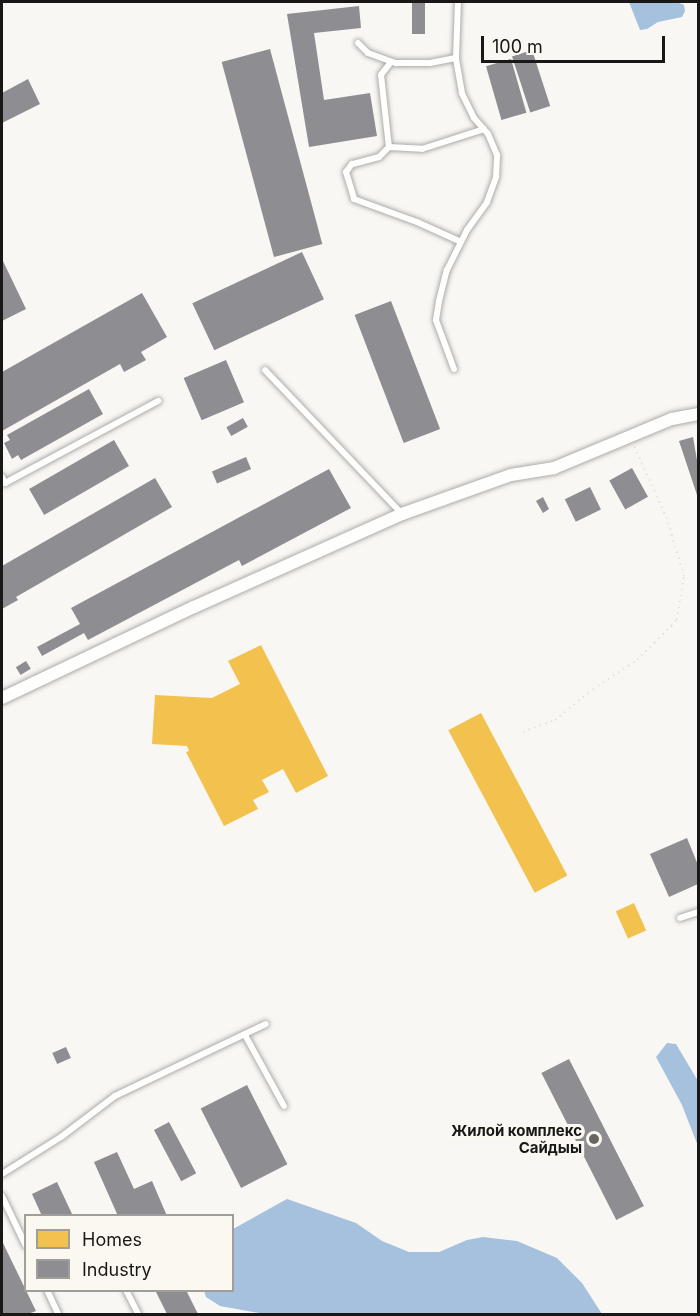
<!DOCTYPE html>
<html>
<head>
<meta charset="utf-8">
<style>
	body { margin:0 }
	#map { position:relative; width:700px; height:1316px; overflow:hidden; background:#f8f7f3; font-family:Inter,sans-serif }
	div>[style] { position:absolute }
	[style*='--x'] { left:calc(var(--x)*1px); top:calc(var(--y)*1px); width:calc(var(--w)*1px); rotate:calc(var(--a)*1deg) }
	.water>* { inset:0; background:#a6c1de }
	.homes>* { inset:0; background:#f2c14e; transform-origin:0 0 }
	.industry>* { inset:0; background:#8d8d92; transform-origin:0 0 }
	.path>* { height:2px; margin-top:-1px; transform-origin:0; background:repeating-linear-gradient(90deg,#e4e3e2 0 1.5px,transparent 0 6px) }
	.roads { filter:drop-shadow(0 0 2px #adaca9) drop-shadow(0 0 2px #adaca9) }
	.lane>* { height:6px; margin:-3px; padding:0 3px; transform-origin:3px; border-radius:3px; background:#fefefd }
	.street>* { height:12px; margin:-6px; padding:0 6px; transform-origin:6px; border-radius:6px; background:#fefefd }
	.dots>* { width:16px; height:16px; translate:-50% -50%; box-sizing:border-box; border:3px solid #faf8f1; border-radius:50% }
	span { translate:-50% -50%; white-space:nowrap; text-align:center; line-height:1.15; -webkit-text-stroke:6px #faf8f1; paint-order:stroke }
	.poi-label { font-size:15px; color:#191816; font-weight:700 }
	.right { translate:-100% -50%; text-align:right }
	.frame { position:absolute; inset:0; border:3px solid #191816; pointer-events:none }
	.legend { position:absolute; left:24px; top:1214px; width:210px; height:78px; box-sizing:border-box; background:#faf8f1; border:2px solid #a09e99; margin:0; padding:8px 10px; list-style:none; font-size:18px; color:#191816 }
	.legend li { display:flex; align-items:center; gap:12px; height:30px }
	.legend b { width:30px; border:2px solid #a09e99 }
	.scale { position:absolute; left:481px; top:36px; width:184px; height:27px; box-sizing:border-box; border:3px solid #191816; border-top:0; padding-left:8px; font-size:18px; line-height:21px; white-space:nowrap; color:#191816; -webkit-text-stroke:4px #faf8f1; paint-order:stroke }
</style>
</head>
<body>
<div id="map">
	<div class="water">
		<i style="clip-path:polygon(629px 2px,677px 2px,684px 5px,685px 11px,682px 17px,658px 22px,647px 29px,640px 30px)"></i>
		<i style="clip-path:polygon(667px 1043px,676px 1044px,698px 1081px,698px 1146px,682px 1105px,656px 1057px)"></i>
		<i style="clip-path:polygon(287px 1199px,356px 1223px,382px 1241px,409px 1252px,439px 1252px,467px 1240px,483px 1237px,517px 1241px,557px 1258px,582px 1283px,602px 1314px,265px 1314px,220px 1306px,206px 1297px,204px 1291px,232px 1290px,233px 1229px)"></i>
	</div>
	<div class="homes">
		<i style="clip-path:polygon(261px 645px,328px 776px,296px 793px,283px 769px,262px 780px,269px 792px,253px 800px,258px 809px,224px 826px,186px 752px,189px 751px,187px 746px,152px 744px,155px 695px,212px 698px,240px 684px,228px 661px)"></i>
		<i style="left:481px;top:713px;width:184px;height:37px;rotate:62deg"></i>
		<i style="left:634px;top:903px;width:30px;height:20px;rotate:66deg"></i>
	</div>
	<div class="industry">
		<i style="left:412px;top:2px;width:13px;height:32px"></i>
		<i style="clip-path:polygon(359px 6px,361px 28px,314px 33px,324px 100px,370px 93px,377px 136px,309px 147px,287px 14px)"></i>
		<i style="left:270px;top:49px;width:202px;height:50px;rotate:75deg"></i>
		<i style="left:532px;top:50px;width:59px;height:21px;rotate:72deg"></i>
		<i style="left:511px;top:59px;width:56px;height:26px;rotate:74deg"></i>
		<i style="clip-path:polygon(28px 79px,40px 104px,2px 123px,2px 93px)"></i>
		<i style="left:302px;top:252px;width:52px;height:121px;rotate:65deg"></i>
		<i style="clip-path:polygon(2px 259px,26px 309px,2px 321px)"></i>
		<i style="clip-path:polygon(142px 293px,167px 337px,141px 352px,146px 360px,124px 372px,120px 364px,2px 431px,2px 372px)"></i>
		<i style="left:391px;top:301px;width:137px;height:39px;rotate:69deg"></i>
		<i style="left:226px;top:360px;width:46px;height:46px;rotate:67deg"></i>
		<i style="clip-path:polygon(89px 389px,103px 414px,21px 460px,18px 455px,12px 459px,4px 443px,10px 440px,7px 435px)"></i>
		<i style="left:243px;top:418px;width:10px;height:19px;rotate:61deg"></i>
		<i style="clip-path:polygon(693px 437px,698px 466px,698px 498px,679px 441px)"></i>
		<i style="left:114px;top:440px;width:30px;height:98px;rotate:60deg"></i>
		<i style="left:246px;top:457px;width:13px;height:37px;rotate:67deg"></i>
		<i style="left:632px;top:468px;width:33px;height:26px;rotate:61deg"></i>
		<i style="clip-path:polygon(329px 469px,351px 508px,242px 566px,239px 560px,88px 640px,84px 633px,42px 656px,37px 647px,80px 624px,71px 608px)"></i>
		<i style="clip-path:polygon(155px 478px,172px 507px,16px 597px,18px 600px,2px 609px,2px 566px)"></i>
		<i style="left:590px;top:487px;width:25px;height:28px;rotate:64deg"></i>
		<i style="clip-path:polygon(543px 497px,549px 509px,543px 513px,536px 501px)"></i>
		<i style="left:26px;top:661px;width:9px;height:12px;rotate:58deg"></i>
		<i style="clip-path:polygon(687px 838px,698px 865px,698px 884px,669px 897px,650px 854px)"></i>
		<i style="left:66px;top:1047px;width:12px;height:15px;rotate:66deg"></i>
		<i style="left:569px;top:1059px;width:165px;height:31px;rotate:63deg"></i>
		<i style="left:247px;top:1085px;width:89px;height:52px;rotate:63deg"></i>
		<i style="left:169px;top:1122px;width:58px;height:17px;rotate:62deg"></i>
		<i style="clip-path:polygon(117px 1152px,134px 1189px,152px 1181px,167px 1216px,118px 1216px,94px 1162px)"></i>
		<i style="clip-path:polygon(57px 1182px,73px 1216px,42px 1216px,32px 1194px)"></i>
		<i style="clip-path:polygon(2px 1241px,36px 1311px,28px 1314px,2px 1313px)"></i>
		<i style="clip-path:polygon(155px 1290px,186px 1290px,198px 1314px,167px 1314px)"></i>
	</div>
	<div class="path">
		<i style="--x:523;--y:732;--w:34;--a:-21"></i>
		<i style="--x:555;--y:720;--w:49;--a:-39.2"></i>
		<i style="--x:593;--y:689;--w:53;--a:-33.4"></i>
		<i style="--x:637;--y:660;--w:57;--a:-45"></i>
		<i style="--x:677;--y:620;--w:45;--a:-81"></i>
		<i style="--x:684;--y:576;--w:59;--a:-106.6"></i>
		<i style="--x:667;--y:519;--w:80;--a:-114.3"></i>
	</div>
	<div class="roads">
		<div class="lane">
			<i style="--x:358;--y:43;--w:14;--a:45"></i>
			<i style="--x:368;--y:53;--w:30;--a:20"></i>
			<i style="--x:396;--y:63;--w:34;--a:0"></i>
			<i style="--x:430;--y:63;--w:26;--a:-11"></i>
			<i style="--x:391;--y:62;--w:16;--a:128"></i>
			<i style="--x:381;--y:75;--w:72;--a:83.7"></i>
			<i style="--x:389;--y:147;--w:14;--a:135"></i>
			<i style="--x:379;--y:157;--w:28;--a:165"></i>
			<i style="--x:352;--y:164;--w:10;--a:127"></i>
			<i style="--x:346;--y:172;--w:28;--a:73"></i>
			<i style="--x:354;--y:199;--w:67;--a:20.1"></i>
			<i style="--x:417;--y:222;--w:48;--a:24.4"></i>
			<i style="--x:389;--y:147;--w:33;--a:3"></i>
			<i style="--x:422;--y:149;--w:65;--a:-17.9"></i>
			<i style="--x:454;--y:369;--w:52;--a:-110.2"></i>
			<i style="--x:436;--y:320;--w:19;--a:-81"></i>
			<i style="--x:439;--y:301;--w:32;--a:-76"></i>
			<i style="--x:447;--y:270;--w:45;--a:-63.4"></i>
			<i style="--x:467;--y:230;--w:34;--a:-54"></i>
			<i style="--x:487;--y:202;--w:27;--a:-70"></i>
			<i style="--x:496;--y:177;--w:22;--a:-87"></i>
			<i style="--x:497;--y:155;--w:23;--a:-113"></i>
			<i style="--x:488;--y:134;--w:21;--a:-131"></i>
			<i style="--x:474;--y:118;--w:28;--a:-116"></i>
			<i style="--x:462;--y:93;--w:36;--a:-100"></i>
			<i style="--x:456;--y:58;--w:56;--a:-88"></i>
			<i style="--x:265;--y:370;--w:199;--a:46.4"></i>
			<i style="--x:2;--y:477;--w:7;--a:63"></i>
			<i style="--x:5;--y:483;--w:174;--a:-28.2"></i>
			<i style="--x:680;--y:918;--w:19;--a:-18"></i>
			<i style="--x:245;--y:1035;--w:81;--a:61.2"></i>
			<i style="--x:2;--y:1174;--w:70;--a:-32.1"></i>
			<i style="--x:61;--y:1137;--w:68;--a:-37.2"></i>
			<i style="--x:115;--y:1096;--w:167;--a:-25.5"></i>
			<i style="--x:2;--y:1196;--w:55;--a:64.4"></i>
			<i style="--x:47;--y:1290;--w:26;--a:65"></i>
			<i style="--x:126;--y:1290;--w:27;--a:63"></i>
		</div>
		<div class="street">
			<i style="--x:2;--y:698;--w:212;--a:-25.4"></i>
			<i style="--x:194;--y:607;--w:228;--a:-24.1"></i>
			<i style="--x:402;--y:514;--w:116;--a:-19.7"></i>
			<i style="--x:511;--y:475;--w:44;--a:-9.2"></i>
			<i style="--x:554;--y:468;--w:128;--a:-22.6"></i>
			<i style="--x:672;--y:419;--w:26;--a:-11"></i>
		</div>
	</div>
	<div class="dots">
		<i style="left:594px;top:1139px;background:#676663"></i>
	</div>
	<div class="poi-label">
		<span class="right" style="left:582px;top:1139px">Жилой комплекс<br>Сайдыы</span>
	</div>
	<div class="frame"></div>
	<ul class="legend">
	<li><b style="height:16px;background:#f2c14e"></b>Homes</li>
	<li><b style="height:16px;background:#8d8d92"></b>Industry</li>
	</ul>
	<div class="scale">100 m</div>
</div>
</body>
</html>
